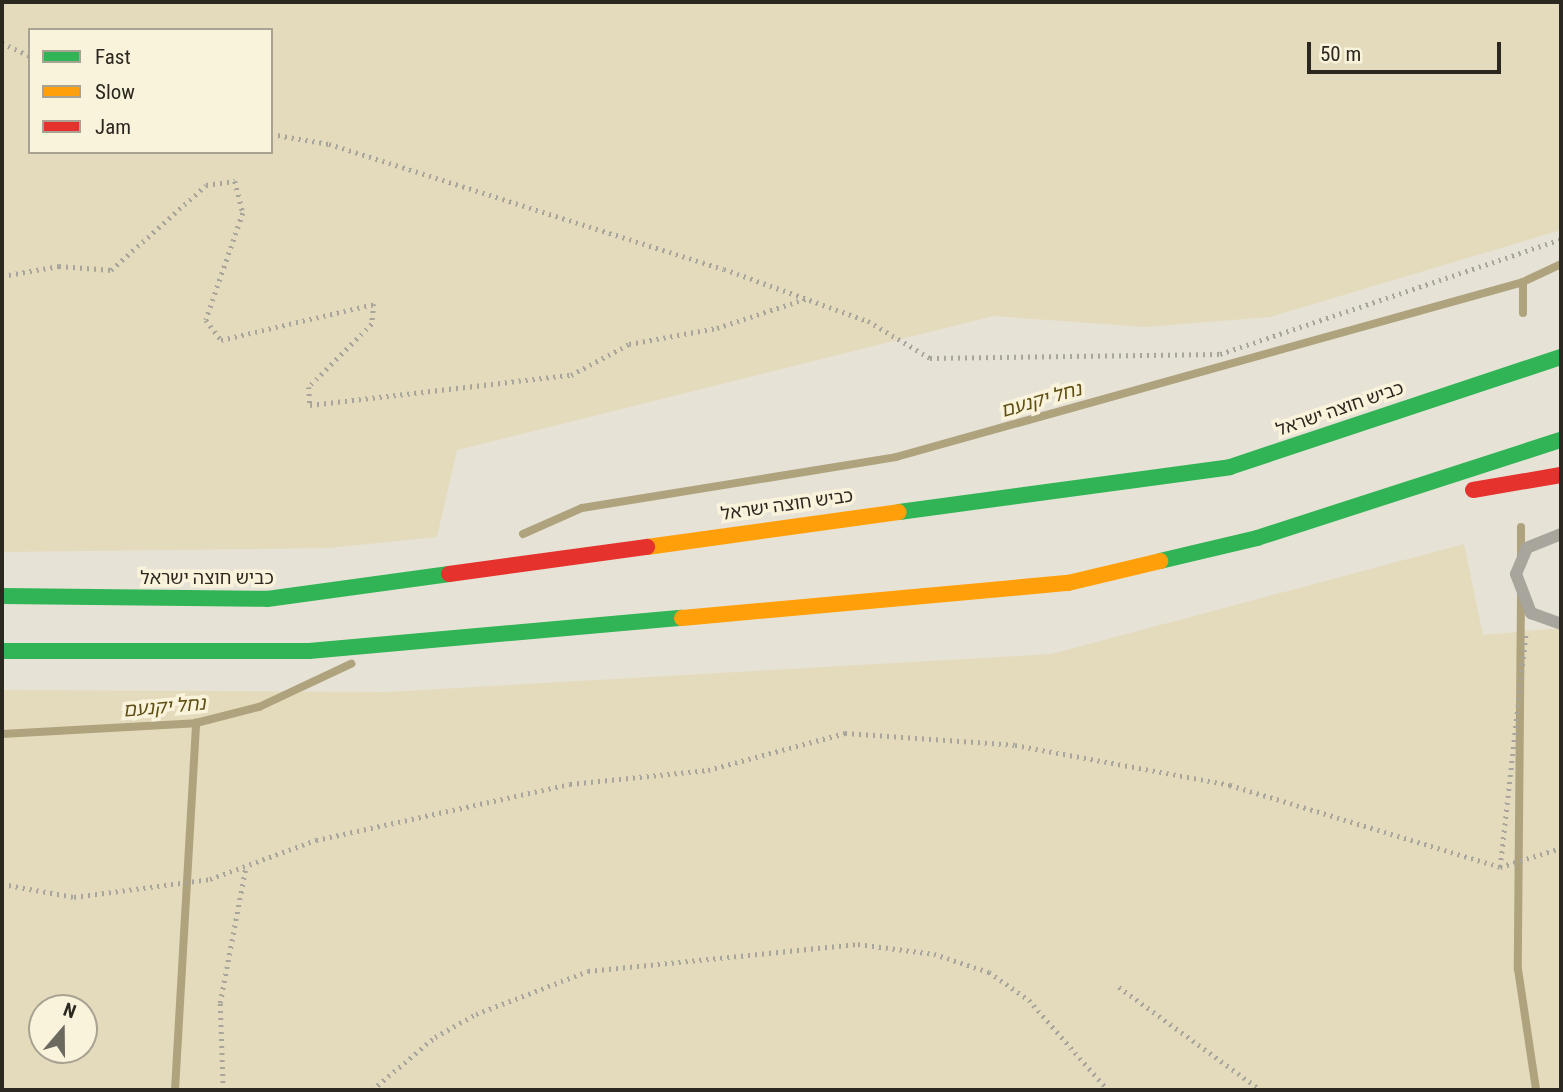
<!DOCTYPE html>
<html>
<head>
<meta charset="utf-8">
<style>
	body { margin:0 }
	#map { position:relative; width:1563px; height:1092px; overflow:hidden; background:#e6e2d6; font-family:"Roboto Condensed","Noto Sans Hebrew",sans-serif }
	div>[style] { position:absolute }
	[style*='--x'] { left:calc(var(--x)*1px); top:calc(var(--y)*1px); width:calc(var(--w)*1px); rotate:calc(var(--a)*1deg) }
	.green>* { inset:0; background:#e4dbbd }
	.stream>* { height:8px; margin:-4px; padding:0 4px; transform-origin:4px; border-radius:4px; background:#afa37e }
	.path>* { height:4.5px; margin-top:-2.25px; transform-origin:0; background:repeating-linear-gradient(90deg,#a7a59c 0 2px,transparent 0 7px) }
	.lane>* { height:12px; margin:-6px; padding:0 6px; transform-origin:6px; border-radius:6px; background:#a7a59c }
	.fast>* { height:16px; margin:-8px; padding:0 8px; transform-origin:8px; border-radius:8px; background:#30b455 }
	.slow>* { height:16px; margin:-8px; padding:0 8px; transform-origin:8px; border-radius:8px; background:#ff9f0a }
	.jam>* { height:16px; margin:-8px; padding:0 8px; transform-origin:8px; border-radius:8px; background:#e5322d }
	span { translate:-50% -50%; white-space:nowrap; text-align:center; line-height:1.15; -webkit-text-stroke:7px #faf3dc; paint-order:stroke }
	.street-label { font-size:18px; color:#2b2820 }
	.water-label { font-size:19px; color:#5f4f13; font-style:italic }
	.frame { position:absolute; inset:0; border:4px solid #2b2820; pointer-events:none }
	.legend { position:absolute; left:28px; top:28px; width:245px; height:126px; box-sizing:border-box; background:#faf3dc; border:2px solid #a7a291; margin:0; padding:9px 12px; list-style:none; font-size:21px; color:#2b2820 }
	.legend li { display:flex; align-items:center; gap:14px; height:35px }
	.legend b { width:35px; border:2px solid #a7a291 }
	.north { position:absolute; left:28px; top:994px; width:70px; height:70px; box-sizing:border-box; background:#faf3dc; border:2px solid #a7a291; border-radius:50%; rotate:20deg; font-size:19px; font-weight:700; line-height:28px; text-align:center; color:#2b2820 }
	.north::after { content:''; display:block; margin:auto; width:24px; height:32px; background:#6c6960; clip-path:polygon(50% 0,100% 100%,50% 72%,0 100%) }
	.scale { position:absolute; left:1307px; top:42px; width:194px; height:32px; box-sizing:border-box; border:4px solid #2b2820; border-top:0; padding-left:9px; font-size:21px; line-height:24px; white-space:nowrap; color:#2b2820; -webkit-text-stroke:5px #faf3dc; paint-order:stroke }
</style>
</head>
<body>
<div id="map">
	<div class="green">
		<i style="clip-path:polygon(evenodd,2px 2px,1561px 2px,1561px 230px,1270px 317px,1146px 327px,993px 316px,457px 450px,437px 537px,329px 548px,2px 552px,2px 2px,30px 30px,271px 30px,271px 152px,30px 152px,30px 30px)"></i>
		<i style="clip-path:polygon(evenodd,1464px 544px,1483px 635px,1561px 628px,1561px 1090px,2px 1090px,2px 690px,387px 692px,1051px 654px,1464px 544px,42px 1008px,84px 1008px,84px 1050px,42px 1050px,42px 1008px)"></i>
	</div>
	<div class="stream">
		<i style="--x:1523;--y:313;--w:31;--a:-90"></i>
		<i style="--x:523;--y:534;--w:64;--a:-23.8"></i>
		<i style="--x:582;--y:508;--w:318;--a:-9.2"></i>
		<i style="--x:896;--y:457;--w:651;--a:-15.59"></i>
		<i style="--x:1523;--y:282;--w:42;--a:-25.3"></i>
		<i style="--x:1521;--y:557;--w:30;--a:-90"></i>
		<i style="--x:1521;--y:594;--w:375;--a:90.5"></i>
		<i style="--x:1518;--y:969;--w:122;--a:81.5"></i>
		<i style="--x:2;--y:734;--w:194;--a:-3.2"></i>
		<i style="--x:196;--y:723;--w:65;--a:-14.3"></i>
		<i style="--x:259;--y:707;--w:102;--a:-25.1"></i>
		<i style="--x:175;--y:1090;--w:368;--a:-86.7"></i>
	</div>
	<div class="path">
		<i style="--x:2;--y:43;--w:31;--a:25"></i>
		<i style="--x:271;--y:134;--w:59;--a:9.8"></i>
		<i style="--x:329;--y:144;--w:414;--a:17.6"></i>
		<i style="--x:724;--y:269;--w:153;--a:19.9"></i>
		<i style="--x:868;--y:321;--w:72;--a:30.8"></i>
		<i style="--x:930;--y:358;--w:290;--a:-0.8"></i>
		<i style="--x:1220;--y:354;--w:360;--a:-18.6"></i>
		<i style="--x:2;--y:276;--w:58;--a:-10"></i>
		<i style="--x:59;--y:266;--w:52;--a:4.4"></i>
		<i style="--x:111;--y:270;--w:127;--a:-41.8"></i>
		<i style="--x:206;--y:185;--w:29;--a:-8"></i>
		<i style="--x:235;--y:181;--w:33;--a:76"></i>
		<i style="--x:243;--y:213;--w:113;--a:109.1"></i>
		<i style="--x:206;--y:320;--w:25;--a:53"></i>
		<i style="--x:221;--y:340;--w:157;--a:-13.2"></i>
		<i style="--x:374;--y:304;--w:20;--a:96"></i>
		<i style="--x:372;--y:324;--w:89;--a:135"></i>
		<i style="--x:309;--y:387;--w:18;--a:87"></i>
		<i style="--x:310;--y:405;--w:263;--a:-6.6"></i>
		<i style="--x:571;--y:375;--w:66;--a:-28.1"></i>
		<i style="--x:629;--y:344;--w:89;--a:-10.3"></i>
		<i style="--x:717;--y:328;--w:93;--a:-18.2"></i>
		<i style="--x:1500;--y:867;--w:237;--a:-83.7"></i>
		<i style="--x:2;--y:884;--w:73;--a:10.2"></i>
		<i style="--x:74;--y:897;--w:137;--a:-7.5"></i>
		<i style="--x:210;--y:879;--w:113;--a:-20.2"></i>
		<i style="--x:316;--y:840;--w:260;--a:-12.4"></i>
		<i style="--x:570;--y:784;--w:139;--a:-5.8"></i>
		<i style="--x:708;--y:770;--w:142;--a:-15.1"></i>
		<i style="--x:845;--y:733;--w:170;--a:4"></i>
		<i style="--x:1015;--y:745;--w:219;--a:10.5"></i>
		<i style="--x:1230;--y:785;--w:282;--a:16.9"></i>
		<i style="--x:1500;--y:867;--w:64;--a:-17.3"></i>
		<i style="--x:1119;--y:987;--w:175;--a:36"></i>
		<i style="--x:223;--y:1090;--w:87;--a:-92"></i>
		<i style="--x:220;--y:1003;--w:139;--a:-79.3"></i>
		<i style="--x:372;--y:1090;--w:82;--a:-40.1"></i>
		<i style="--x:435;--y:1037;--w:47;--a:-29.3"></i>
		<i style="--x:476;--y:1014;--w:120;--a:-21"></i>
		<i style="--x:588;--y:971;--w:271;--a:-5.7"></i>
		<i style="--x:858;--y:944;--w:77;--a:7.5"></i>
		<i style="--x:934;--y:954;--w:58;--a:18.1"></i>
		<i style="--x:989;--y:972;--w:49;--a:35"></i>
		<i style="--x:1029;--y:1000;--w:120;--a:48.7"></i>
	</div>
	<div class="lane">
		<i style="--x:1561;--y:534;--w:37;--a:158"></i>
		<i style="--x:1527;--y:548;--w:28;--a:113"></i>
		<i style="--x:1516;--y:574;--w:42;--a:69"></i>
		<i style="--x:1531;--y:613;--w:32;--a:20"></i>
	</div>
	<div class="fast">
		<i style="--x:899;--y:512;--w:334;--a:-7.7"></i>
		<i style="--x:1230;--y:467;--w:349;--a:-18.4"></i>
		<i style="--x:1160;--y:561;--w:100;--a:-13.3"></i>
		<i style="--x:1257;--y:538;--w:319;--a:-17.9"></i>
		<i style="--x:2;--y:596;--w:265;--a:0.6"></i>
		<i style="--x:267;--y:599;--w:184;--a:-7.8"></i>
		<i style="--x:2;--y:651;--w:307;--a:0"></i>
		<i style="--x:309;--y:651;--w:374;--a:-5.1"></i>
	</div>
	<div class="slow">
		<i style="--x:647;--y:547;--w:254;--a:-7.9"></i>
		<i style="--x:682;--y:618;--w:388;--a:-5.2"></i>
		<i style="--x:1068;--y:583;--w:95;--a:-13.4"></i>
	</div>
	<div class="jam">
		<i style="--x:1473;--y:490;--w:89;--a:-9.7"></i>
		<i style="--x:449;--y:574;--w:200;--a:-7.8"></i>
	</div>
	<div class="street-label">
		<span style="left:1340px;top:409px;rotate:-19deg">כביש חוצה ישראל</span>
		<span style="left:787px;top:505px;rotate:-8deg">כביש חוצה ישראל</span>
		<span style="left:207px;top:578px">כביש חוצה ישראל</span>
	</div>
	<div class="water-label">
		<span style="left:1041px;top:400px;rotate:-16deg">נחל יקנעם</span>
		<span style="left:164px;top:707px;rotate:-5deg">נחל יקנעם</span>
	</div>
	<div class="frame"></div>
	<ul class="legend">
	<li><b style="height:9px;background:#30b455"></b>Fast</li>
	<li><b style="height:9px;background:#ff9f0a"></b>Slow</li>
	<li><b style="height:9px;background:#e5322d"></b>Jam</li>
	</ul>
	<div class="north">N</div>
	<div class="scale">50 m</div>
</div>
</body>
</html>
